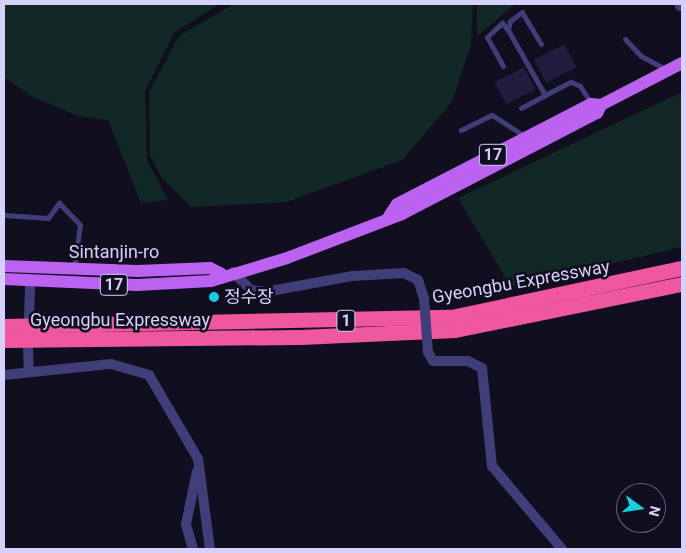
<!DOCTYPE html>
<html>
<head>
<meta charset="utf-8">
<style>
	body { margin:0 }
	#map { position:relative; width:686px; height:553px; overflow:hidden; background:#110e1f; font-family:Roboto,"Noto Sans KR",sans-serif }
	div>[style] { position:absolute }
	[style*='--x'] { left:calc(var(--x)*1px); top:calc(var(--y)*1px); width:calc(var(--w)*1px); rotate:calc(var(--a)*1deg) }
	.green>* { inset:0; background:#122827 }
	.building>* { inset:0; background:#231c3e; transform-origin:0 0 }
	.service>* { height:5px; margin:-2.5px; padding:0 2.5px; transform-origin:2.5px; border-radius:2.5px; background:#403e79 }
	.minor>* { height:10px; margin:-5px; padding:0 5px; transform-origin:5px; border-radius:5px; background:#403e79 }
	.primary>* { height:12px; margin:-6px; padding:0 6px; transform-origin:6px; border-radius:6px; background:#bb62f0 }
	.motorway>* { height:15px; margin:-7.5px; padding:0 7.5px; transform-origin:7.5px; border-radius:7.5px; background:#ef57a0 }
	.minor-bridge>* { height:10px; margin:-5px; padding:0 5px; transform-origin:5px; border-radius:5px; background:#403e79 }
	.dots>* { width:14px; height:14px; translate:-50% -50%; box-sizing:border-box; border:2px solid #110e1f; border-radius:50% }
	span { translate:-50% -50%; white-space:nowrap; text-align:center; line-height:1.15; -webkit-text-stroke:5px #110e1f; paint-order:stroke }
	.shield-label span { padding:1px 4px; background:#110e1f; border:1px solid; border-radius:4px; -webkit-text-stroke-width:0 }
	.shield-label { font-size:16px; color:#d5d1fb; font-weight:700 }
	.street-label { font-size:18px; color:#d5d1fb }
	.poi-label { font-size:18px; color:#d5d1fb }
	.left { translate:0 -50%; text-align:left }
	.frame { position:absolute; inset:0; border:5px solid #d5d1fb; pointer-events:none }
	.north { position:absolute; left:616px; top:483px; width:50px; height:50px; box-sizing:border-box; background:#110e1f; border:1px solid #5f5c77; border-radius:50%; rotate:104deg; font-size:14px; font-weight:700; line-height:20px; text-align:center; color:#d5d1fb }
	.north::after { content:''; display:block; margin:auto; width:18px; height:22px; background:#15cee2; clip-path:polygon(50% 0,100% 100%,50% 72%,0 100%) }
</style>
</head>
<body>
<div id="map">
	<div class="green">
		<i style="clip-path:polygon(4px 4px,219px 4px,174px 33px,145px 91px,147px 160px,168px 200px,141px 203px,108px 120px,78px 116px,31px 96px,4px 77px)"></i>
		<i style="clip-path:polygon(234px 4px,473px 4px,471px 44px,452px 102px,402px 160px,286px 202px,191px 207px,162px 178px,150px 155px,149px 92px,179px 36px)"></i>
		<i style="clip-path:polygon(477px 4px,515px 4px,477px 36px)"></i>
		<i style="clip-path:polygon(682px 92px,682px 247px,511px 287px,458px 198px)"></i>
	</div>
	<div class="building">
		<i style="left:564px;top:44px;width:26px;height:34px;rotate:62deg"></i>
		<i style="left:524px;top:67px;width:25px;height:33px;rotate:63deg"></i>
	</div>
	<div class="service">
		<i style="--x:625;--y:39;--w:23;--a:47"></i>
		<i style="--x:641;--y:56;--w:27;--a:28"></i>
		<i style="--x:541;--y:44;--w:37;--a:-121"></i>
		<i style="--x:522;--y:12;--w:15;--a:143"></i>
		<i style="--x:510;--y:21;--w:9;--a:103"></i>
		<i style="--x:508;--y:30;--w:75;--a:60.4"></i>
		<i style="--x:545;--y:95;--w:29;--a:-27"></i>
		<i style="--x:571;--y:82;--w:10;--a:24"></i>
		<i style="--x:580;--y:86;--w:20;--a:57"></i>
		<i style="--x:503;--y:66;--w:33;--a:-119"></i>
		<i style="--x:487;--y:37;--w:21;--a:-43"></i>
		<i style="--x:502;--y:23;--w:9;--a:49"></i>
		<i style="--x:521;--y:108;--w:27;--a:-28"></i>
		<i style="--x:461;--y:130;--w:34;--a:-26"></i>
		<i style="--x:492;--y:115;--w:40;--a:32.9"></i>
		<i style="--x:4;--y:215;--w:44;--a:3.9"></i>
		<i style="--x:48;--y:218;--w:19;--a:-54"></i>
		<i style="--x:59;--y:203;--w:30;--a:46"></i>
		<i style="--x:80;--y:225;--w:43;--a:97.9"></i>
	</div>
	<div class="minor">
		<i style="--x:680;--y:6;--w:2;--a:-63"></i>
		<i style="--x:233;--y:272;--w:25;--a:45"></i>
		<i style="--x:251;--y:290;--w:14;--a:8"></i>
		<i style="--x:265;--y:292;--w:88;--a:-10.4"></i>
		<i style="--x:352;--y:276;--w:52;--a:-3.3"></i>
		<i style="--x:404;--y:273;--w:16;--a:27"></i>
		<i style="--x:418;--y:280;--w:19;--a:72"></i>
		<i style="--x:29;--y:317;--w:36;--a:-88"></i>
		<i style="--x:28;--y:348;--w:23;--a:88"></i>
		<i style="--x:428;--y:352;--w:10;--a:61"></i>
		<i style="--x:433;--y:361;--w:35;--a:0"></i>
		<i style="--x:468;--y:361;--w:16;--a:27"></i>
		<i style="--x:482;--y:368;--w:99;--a:84.2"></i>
		<i style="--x:492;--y:466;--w:109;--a:49.9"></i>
		<i style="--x:4;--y:375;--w:108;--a:-5.9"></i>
		<i style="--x:111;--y:364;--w:40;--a:16"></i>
		<i style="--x:149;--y:375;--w:97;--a:59.7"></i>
		<i style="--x:198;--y:459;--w:91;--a:82.4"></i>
		<i style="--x:193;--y:549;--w:26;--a:-106"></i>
		<i style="--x:186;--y:524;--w:54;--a:-78.3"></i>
	</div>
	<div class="primary">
		<i style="--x:389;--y:216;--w:14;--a:-56"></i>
		<i style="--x:397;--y:204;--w:218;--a:-27.3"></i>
		<i style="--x:591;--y:104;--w:10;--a:6"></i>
		<i style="--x:601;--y:105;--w:91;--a:-27.4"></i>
		<i style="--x:4;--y:266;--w:134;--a:2.1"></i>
		<i style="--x:138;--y:271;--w:72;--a:-2.4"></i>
		<i style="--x:210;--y:268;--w:13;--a:27"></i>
		<i style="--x:4;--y:279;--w:133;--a:2.6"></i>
		<i style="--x:137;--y:285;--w:74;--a:-3.1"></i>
		<i style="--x:211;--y:281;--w:79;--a:-16.8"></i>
		<i style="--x:287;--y:258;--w:123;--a:-20.9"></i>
		<i style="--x:402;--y:214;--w:220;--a:-27.4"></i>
		<i style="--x:597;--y:113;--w:9;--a:-63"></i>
	</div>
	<div class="motorway">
		<i style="--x:4;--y:326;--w:447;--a:-1.2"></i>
		<i style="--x:451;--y:317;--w:236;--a:-12"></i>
		<i style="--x:4;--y:340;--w:296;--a:-0.6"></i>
		<i style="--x:300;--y:337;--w:155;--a:-2.6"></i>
		<i style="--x:455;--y:330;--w:232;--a:-11.5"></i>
	</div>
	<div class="minor-bridge">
		<i style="--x:424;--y:298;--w:54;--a:85.8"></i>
	</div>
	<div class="dots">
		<i style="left:214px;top:297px;background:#15cee2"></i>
	</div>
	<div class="shield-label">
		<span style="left:493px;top:155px">17</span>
		<span style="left:114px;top:285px">17</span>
		<span style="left:346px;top:321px">1</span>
	</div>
	<div class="street-label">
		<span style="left:114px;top:252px">Sintanjin-ro</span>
		<span style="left:521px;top:282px;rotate:-10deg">Gyeongbu Expressway</span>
		<span style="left:120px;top:320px">Gyeongbu Expressway</span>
	</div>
	<div class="poi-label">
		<span class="left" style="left:224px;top:297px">정수장</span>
	</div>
	<div class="frame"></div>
	<div class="north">N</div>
</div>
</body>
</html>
